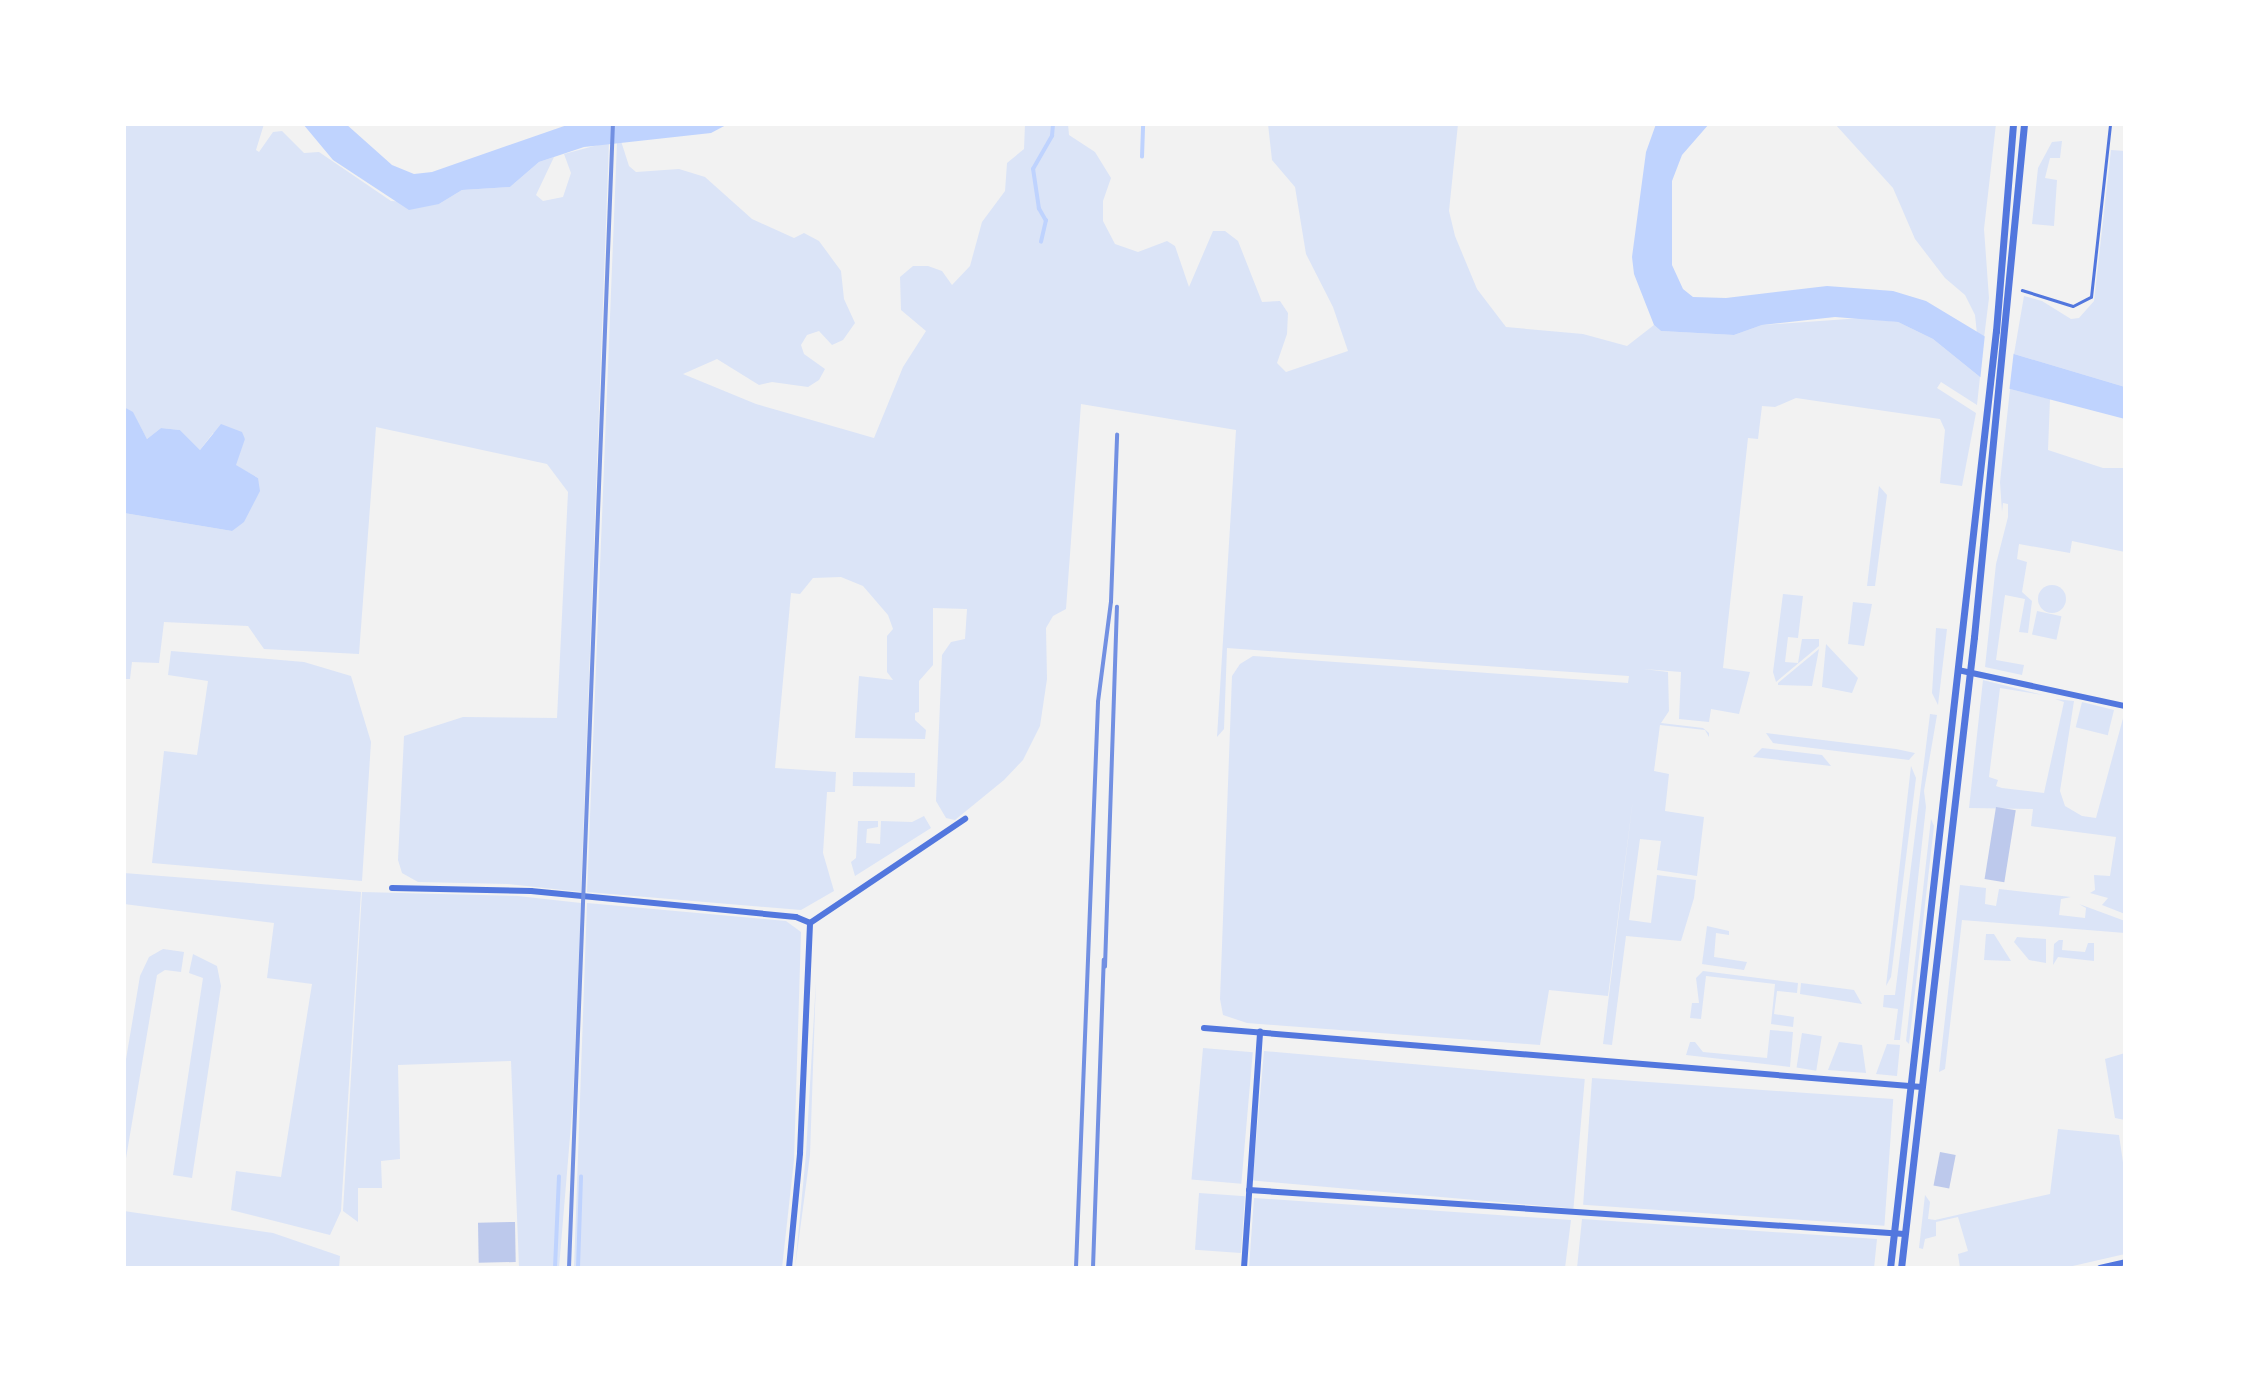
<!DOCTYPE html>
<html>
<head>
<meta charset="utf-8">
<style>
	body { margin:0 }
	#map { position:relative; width:2249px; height:1392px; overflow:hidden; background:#f2f2f2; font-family:"PT Sans Narrow",sans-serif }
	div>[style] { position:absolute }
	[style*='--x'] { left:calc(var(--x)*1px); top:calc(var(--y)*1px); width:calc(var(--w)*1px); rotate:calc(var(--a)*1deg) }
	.green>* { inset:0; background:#dbe4f7; transform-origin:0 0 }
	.round { border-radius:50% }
	.water>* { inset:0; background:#bfd3fe }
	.pier>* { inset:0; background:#f2f2f2 }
	.stream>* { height:3.5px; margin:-1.75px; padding:0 1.75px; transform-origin:1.75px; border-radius:1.75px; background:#bfd3fe }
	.building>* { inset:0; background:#bdc9ec; transform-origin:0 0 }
	.service>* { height:2.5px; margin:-1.25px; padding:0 1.25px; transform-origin:1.25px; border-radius:1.25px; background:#5277de }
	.minor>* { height:6px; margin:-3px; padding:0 3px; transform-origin:3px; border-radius:3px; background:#5277de }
	.tertiary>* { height:7px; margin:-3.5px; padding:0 3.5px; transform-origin:3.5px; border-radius:3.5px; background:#5277de }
	.rail>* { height:3.5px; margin:-1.75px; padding:0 1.75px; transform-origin:1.75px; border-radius:1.75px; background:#7290e2 }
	span { translate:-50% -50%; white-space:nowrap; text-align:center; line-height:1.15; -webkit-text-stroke:7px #fff; paint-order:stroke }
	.frame { position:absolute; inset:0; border:126px solid #fff; pointer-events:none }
</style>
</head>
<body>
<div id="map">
	<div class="green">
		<i style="clip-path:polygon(124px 124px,264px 124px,256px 150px,259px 152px,273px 132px,282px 131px,304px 153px,319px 152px,391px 201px,439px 204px,462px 190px,510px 187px,539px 162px,554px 157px,536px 195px,543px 201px,563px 197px,571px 173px,564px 154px,609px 142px,581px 892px,508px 884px,418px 882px,402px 873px,398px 860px,404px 736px,463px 717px,557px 718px,568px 492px,547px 464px,376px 427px,359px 654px,264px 649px,248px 626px,164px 622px,159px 663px,132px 662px,130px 679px,124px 679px,124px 513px,232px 531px,258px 478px,235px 465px,245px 438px,213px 433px,200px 450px,180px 430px,161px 428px,147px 439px,133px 413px,124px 407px)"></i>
		<i style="clip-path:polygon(1025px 124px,1068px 124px,1069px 135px,1095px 152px,1111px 178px,1103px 201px,1103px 221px,1115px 244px,1138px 252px,1167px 241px,1175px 246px,1189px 287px,1213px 231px,1225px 231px,1238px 241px,1262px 302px,1280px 301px,1288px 313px,1287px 334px,1277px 363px,1286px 372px,1348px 351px,1333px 307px,1306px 254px,1295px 187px,1272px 160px,1268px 124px,1458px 124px,1449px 211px,1455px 236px,1477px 289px,1506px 327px,1583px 334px,1627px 346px,1654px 325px,1661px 331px,1734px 335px,1762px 325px,1862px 318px,1898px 322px,1933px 339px,1980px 377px,1977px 405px,1941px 382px,1937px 388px,1976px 413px,1962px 486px,1940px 483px,1945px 430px,1940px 419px,1796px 398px,1775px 407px,1762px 406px,1758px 439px,1748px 438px,1723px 668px,1750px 672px,1739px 714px,1711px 709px,1709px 722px,1679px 719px,1681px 672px,1644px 669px,1668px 672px,1669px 711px,1661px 723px,1703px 728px,1709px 733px,1709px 737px,1705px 730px,1660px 725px,1654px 771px,1669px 774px,1665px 811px,1704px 817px,1697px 876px,1657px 870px,1661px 841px,1640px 839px,1629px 920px,1651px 923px,1657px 875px,1696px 880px,1694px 898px,1681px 941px,1626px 936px,1612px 1045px,1603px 1044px,1633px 799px,1608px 996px,1549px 990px,1540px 1045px,1247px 1023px,1223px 1015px,1220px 999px,1232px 676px,1240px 664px,1253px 656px,1628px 683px,1629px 676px,1227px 648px,1224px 729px,1217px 737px,1236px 430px,1081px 404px,1066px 609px,1053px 616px,1046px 628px,1047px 679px,1040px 726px,1023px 760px,1004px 780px,955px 820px,946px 818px,936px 801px,942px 655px,951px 642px,965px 639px,967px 609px,933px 608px,933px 665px,919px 681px,919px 712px,915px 713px,915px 720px,926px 730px,925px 739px,855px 738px,859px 676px,893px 680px,887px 672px,887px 636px,893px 629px,888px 615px,863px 586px,841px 577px,813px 578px,800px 594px,791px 593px,775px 768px,836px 772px,835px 792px,827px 792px,823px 853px,834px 891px,801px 910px,587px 892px,617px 142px,621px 141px,629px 166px,636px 172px,679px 169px,705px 177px,752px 219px,794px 238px,804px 233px,819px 241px,841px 271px,844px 299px,855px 323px,843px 340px,832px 345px,819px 331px,807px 335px,801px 345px,804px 354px,825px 369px,819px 380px,808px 387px,772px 382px,759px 385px,717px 359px,683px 374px,756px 404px,874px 438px,903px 367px,926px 331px,901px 310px,900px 277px,913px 266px,928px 266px,942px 271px,952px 285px,970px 266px,982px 222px,1005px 191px,1007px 163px,1024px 149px)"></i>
		<i style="clip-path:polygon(1835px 124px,1996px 124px,1984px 229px,1989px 298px,1984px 338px,1977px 334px,1975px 315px,1965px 295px,1945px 278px,1915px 239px,1893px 188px)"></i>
		<i style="clip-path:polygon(2062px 141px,2060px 158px,2050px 158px,2045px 178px,2057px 180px,2054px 226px,2032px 224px,2038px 168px,2052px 142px)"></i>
		<i style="clip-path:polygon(2111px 150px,2125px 151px,2125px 387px,2014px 354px,2024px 296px,2042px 301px,2071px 319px,2079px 318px,2094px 301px)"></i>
		<i style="clip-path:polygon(2010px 389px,2050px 399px,2048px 450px,2103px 468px,2125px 468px,2125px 552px,2072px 541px,2070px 553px,2019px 544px,2017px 559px,2027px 562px,2022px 592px,2032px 601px,2028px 633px,2019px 632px,2025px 599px,2005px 595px,1996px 660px,2024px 665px,2022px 675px,1985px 667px,1996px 564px,2008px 517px,2008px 504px,2003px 503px,2002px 512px,2000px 482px)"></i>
		<i style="clip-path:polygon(1879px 486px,1887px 495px,1875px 586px,1867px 586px)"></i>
		<i class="round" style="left:2038px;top:585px;width:28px;height:28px"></i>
		<i style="clip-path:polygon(1783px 594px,1803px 596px,1798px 638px,1788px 637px,1785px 662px,1798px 663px,1802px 639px,1819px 639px,1819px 646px,1776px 682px,1773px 672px)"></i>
		<i style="clip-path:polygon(1853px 602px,1872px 604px,1864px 646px,1848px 644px)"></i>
		<i style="left:2037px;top:611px;width:25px;height:24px;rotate:12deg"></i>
		<i style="clip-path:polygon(1936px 628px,1947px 629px,1938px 705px,1932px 693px)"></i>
		<i style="clip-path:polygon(1826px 644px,1858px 678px,1852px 693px,1822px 687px)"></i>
		<i style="clip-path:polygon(1819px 649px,1812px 686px,1778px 685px,1778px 683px)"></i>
		<i style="clip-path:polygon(171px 651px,304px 662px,351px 676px,371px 742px,362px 881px,152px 863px,164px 751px,197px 755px,208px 681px,168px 675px)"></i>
		<i style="clip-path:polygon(1983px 680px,2043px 695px,2000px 688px,1989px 777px,1998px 780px,1996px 786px,2002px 788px,2044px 793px,2064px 702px,2055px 699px,2074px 701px,2060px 791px,2065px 806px,2082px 816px,2096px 818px,2125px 711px,2125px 914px,2102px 905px,2108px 898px,2090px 893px,2095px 890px,2094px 875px,2110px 876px,2116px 837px,2031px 826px,2033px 809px,1969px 808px)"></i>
		<i style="left:2082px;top:702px;width:33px;height:26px;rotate:14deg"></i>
		<i style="clip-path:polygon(1930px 714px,1937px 715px,1924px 791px,1926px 807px,1900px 1040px,1894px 1040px,1898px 1009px,1883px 1007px,1884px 995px,1895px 995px)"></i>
		<i style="clip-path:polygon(1766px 733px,1896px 749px,1915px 753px,1909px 760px,1773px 743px)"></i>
		<i style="clip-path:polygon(1762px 748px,1822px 755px,1831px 766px,1753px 757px)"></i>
		<i style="clip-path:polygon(1911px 766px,1916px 778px,1891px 977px,1886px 986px)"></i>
		<i style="left:853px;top:772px;width:62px;height:14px;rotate:1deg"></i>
		<i style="clip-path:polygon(924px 816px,931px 828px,855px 876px,851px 862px,856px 858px,858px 821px,878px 821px,878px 827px,867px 829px,866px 843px,880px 844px,881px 821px,912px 822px)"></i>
		<i style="clip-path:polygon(1931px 819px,1934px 826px,1909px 1044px,1906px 1041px)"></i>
		<i style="clip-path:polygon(124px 873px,361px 892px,341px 1211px,330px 1235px,231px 1210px,236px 1171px,281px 1177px,312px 984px,267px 978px,274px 923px,124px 904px)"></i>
		<i style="clip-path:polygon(1960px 885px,1986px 888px,1985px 904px,1996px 906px,1999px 889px,2071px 897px,2061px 899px,2059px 915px,2085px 918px,2086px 908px,2079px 904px,2125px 921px,2125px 933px,1962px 920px,1945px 1069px,1939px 1072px)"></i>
		<i style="clip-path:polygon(362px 892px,518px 896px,581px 903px,573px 1101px,559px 1268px,519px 1268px,511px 1061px,398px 1065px,400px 1159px,381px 1161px,382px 1188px,358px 1188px,358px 1222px,343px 1211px)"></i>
		<i style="clip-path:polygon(587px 903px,786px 921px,801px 932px,794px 1160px,782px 1268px,574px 1268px)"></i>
		<i style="clip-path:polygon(1707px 926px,1729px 931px,1729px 935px,1716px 933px,1714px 957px,1747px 962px,1744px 970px,1702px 964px)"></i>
		<i style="clip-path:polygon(1986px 934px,1994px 934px,2011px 961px,1984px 960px)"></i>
		<i style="clip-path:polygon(2017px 937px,2046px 939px,2046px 963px,2029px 960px,2014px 942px)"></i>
		<i style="clip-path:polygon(2059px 940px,2063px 940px,2062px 950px,2085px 952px,2088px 943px,2094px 943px,2094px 961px,2058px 957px,2053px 965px,2054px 944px)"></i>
		<i style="clip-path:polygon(163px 949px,184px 952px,181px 972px,165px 970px,157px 975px,124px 1170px,124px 1071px,140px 976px,149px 957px)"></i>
		<i style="clip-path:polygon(193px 954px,217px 966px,221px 986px,192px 1178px,173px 1175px,203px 978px,189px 973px)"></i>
		<i style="clip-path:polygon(1703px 971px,1798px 983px,1797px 993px,1777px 991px,1774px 1014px,1794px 1017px,1793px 1027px,1771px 1024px,1775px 984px,1706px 976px,1701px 1019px,1690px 1018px,1692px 1003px,1699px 1003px,1696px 978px)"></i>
		<i style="clip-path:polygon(816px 980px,810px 1155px,795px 1268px,806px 1154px)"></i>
		<i style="clip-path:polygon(1801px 983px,1854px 990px,1862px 1004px,1800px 994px)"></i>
		<i style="clip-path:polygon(1770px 1030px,1793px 1032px,1790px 1067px,1686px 1055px,1690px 1042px,1695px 1042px,1703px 1052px,1767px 1058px)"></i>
		<i style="left:1802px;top:1033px;width:20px;height:35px;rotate:9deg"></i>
		<i style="clip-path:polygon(1839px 1042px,1862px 1045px,1866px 1073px,1828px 1070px)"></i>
		<i style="clip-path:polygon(1887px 1044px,1900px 1045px,1897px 1076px,1876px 1074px)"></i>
		<i style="left:1203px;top:1048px;width:50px;height:132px;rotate:5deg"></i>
		<i style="left:1264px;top:1051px;width:322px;height:130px;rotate:5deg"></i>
		<i style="clip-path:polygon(2125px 1053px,2125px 1120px,2115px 1118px,2105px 1059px)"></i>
		<i style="left:1592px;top:1078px;width:302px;height:127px;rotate:4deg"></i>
		<i style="clip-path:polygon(2058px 1129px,2119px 1135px,2125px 1176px,2125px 1254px,2064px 1268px,1960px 1268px,1958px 1254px,1968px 1251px,1958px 1217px,1936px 1222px,1936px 1236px,1925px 1239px,1923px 1249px,1919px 1248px,1925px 1195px,1930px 1202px,1928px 1219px,1935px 1220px,2050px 1194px)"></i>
		<i style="left:1199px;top:1193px;width:46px;height:57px;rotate:4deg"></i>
		<i style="clip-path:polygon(1254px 1198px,1571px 1220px,1565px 1268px,1249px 1268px)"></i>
		<i style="clip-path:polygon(124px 1211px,273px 1233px,340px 1256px,339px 1268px,124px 1268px)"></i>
		<i style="clip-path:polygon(1582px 1219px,1877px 1239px,1874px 1268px,1577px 1268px)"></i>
	</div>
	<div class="water">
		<i style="clip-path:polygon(303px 124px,346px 124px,392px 165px,414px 174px,432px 172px,570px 124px,728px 124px,711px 133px,584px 147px,539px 162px,510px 187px,462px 190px,439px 204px,409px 210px,333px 160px)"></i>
		<i style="clip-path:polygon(1656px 124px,1709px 124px,1682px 155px,1672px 181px,1672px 265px,1683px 289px,1693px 297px,1726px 298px,1827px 286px,1893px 291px,1926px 301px,2014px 354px,2125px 387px,2125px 419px,2010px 389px,1980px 377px,1933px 339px,1898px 322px,1835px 317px,1762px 325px,1734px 335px,1661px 331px,1654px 325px,1634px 274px,1632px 257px,1646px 152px)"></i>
		<i style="clip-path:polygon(124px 407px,133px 412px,147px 439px,161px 428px,180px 430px,200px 450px,221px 424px,242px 432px,245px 439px,236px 465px,258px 478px,260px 491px,244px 522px,232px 531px,124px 513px)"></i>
	</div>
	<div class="pier">
		<i style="clip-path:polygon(1985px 334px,2014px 350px,2009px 393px,1980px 381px)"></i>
	</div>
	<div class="stream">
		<i style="--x:1142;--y:157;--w:33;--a:-88"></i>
		<i style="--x:1041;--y:242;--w:22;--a:-77"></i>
		<i style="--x:1046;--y:221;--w:14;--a:-120"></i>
		<i style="--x:1039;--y:209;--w:40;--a:-98.5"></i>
		<i style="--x:1033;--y:169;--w:38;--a:-60"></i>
		<i style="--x:1052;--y:136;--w:12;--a:-85"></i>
		<i style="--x:555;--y:1268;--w:91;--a:-87.5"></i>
		<i style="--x:578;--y:1268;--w:91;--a:-88.1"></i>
	</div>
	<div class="building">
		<i style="left:1996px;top:807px;width:20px;height:73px;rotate:9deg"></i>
		<i style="left:1940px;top:1152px;width:16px;height:34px;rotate:11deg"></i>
		<i style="left:515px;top:1222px;width:40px;height:37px;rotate:89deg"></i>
	</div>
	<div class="service">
		<i style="--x:2022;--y:290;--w:53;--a:17.4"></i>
		<i style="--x:2073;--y:306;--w:20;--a:-27"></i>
		<i style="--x:2091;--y:297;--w:174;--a:-83.7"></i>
	</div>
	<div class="minor">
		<i style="--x:1958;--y:670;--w:171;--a:12.2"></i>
		<i style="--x:392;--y:888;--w:139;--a:1.2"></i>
		<i style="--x:531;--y:891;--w:266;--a:5.6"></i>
		<i style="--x:796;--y:917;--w:15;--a:23"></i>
		<i style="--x:1204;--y:1028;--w:720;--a:4.7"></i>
		<i style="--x:1249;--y:1190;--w:657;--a:3.84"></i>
		<i style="--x:789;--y:1268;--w:116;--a:-84.5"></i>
		<i style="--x:800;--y:1153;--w:230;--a:-87.5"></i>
		<i style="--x:810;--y:923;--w:187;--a:-33.9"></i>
		<i style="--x:1244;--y:1268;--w:237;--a:-86.1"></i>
		<i style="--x:2100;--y:1268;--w:26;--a:-13"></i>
	</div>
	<div class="tertiary">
		<i style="--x:1890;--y:1268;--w:943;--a:-83.55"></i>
		<i style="--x:1996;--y:331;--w:208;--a:-85.3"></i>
		<i style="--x:1901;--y:1268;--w:635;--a:-83.4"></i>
		<i style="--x:1974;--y:637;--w:515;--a:-84.43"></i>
	</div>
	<div class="rail">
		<i style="--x:1105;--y:967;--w:360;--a:-88.1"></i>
		<i style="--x:569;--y:1268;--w:1145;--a:-87.8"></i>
		<i style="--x:1076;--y:1268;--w:566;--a:-87.77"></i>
		<i style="--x:1098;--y:702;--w:101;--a:-82.6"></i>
		<i style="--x:1111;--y:602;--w:167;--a:-87.9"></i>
		<i style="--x:1093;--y:1268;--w:308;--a:-88"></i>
	</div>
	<div class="frame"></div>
</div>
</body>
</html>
